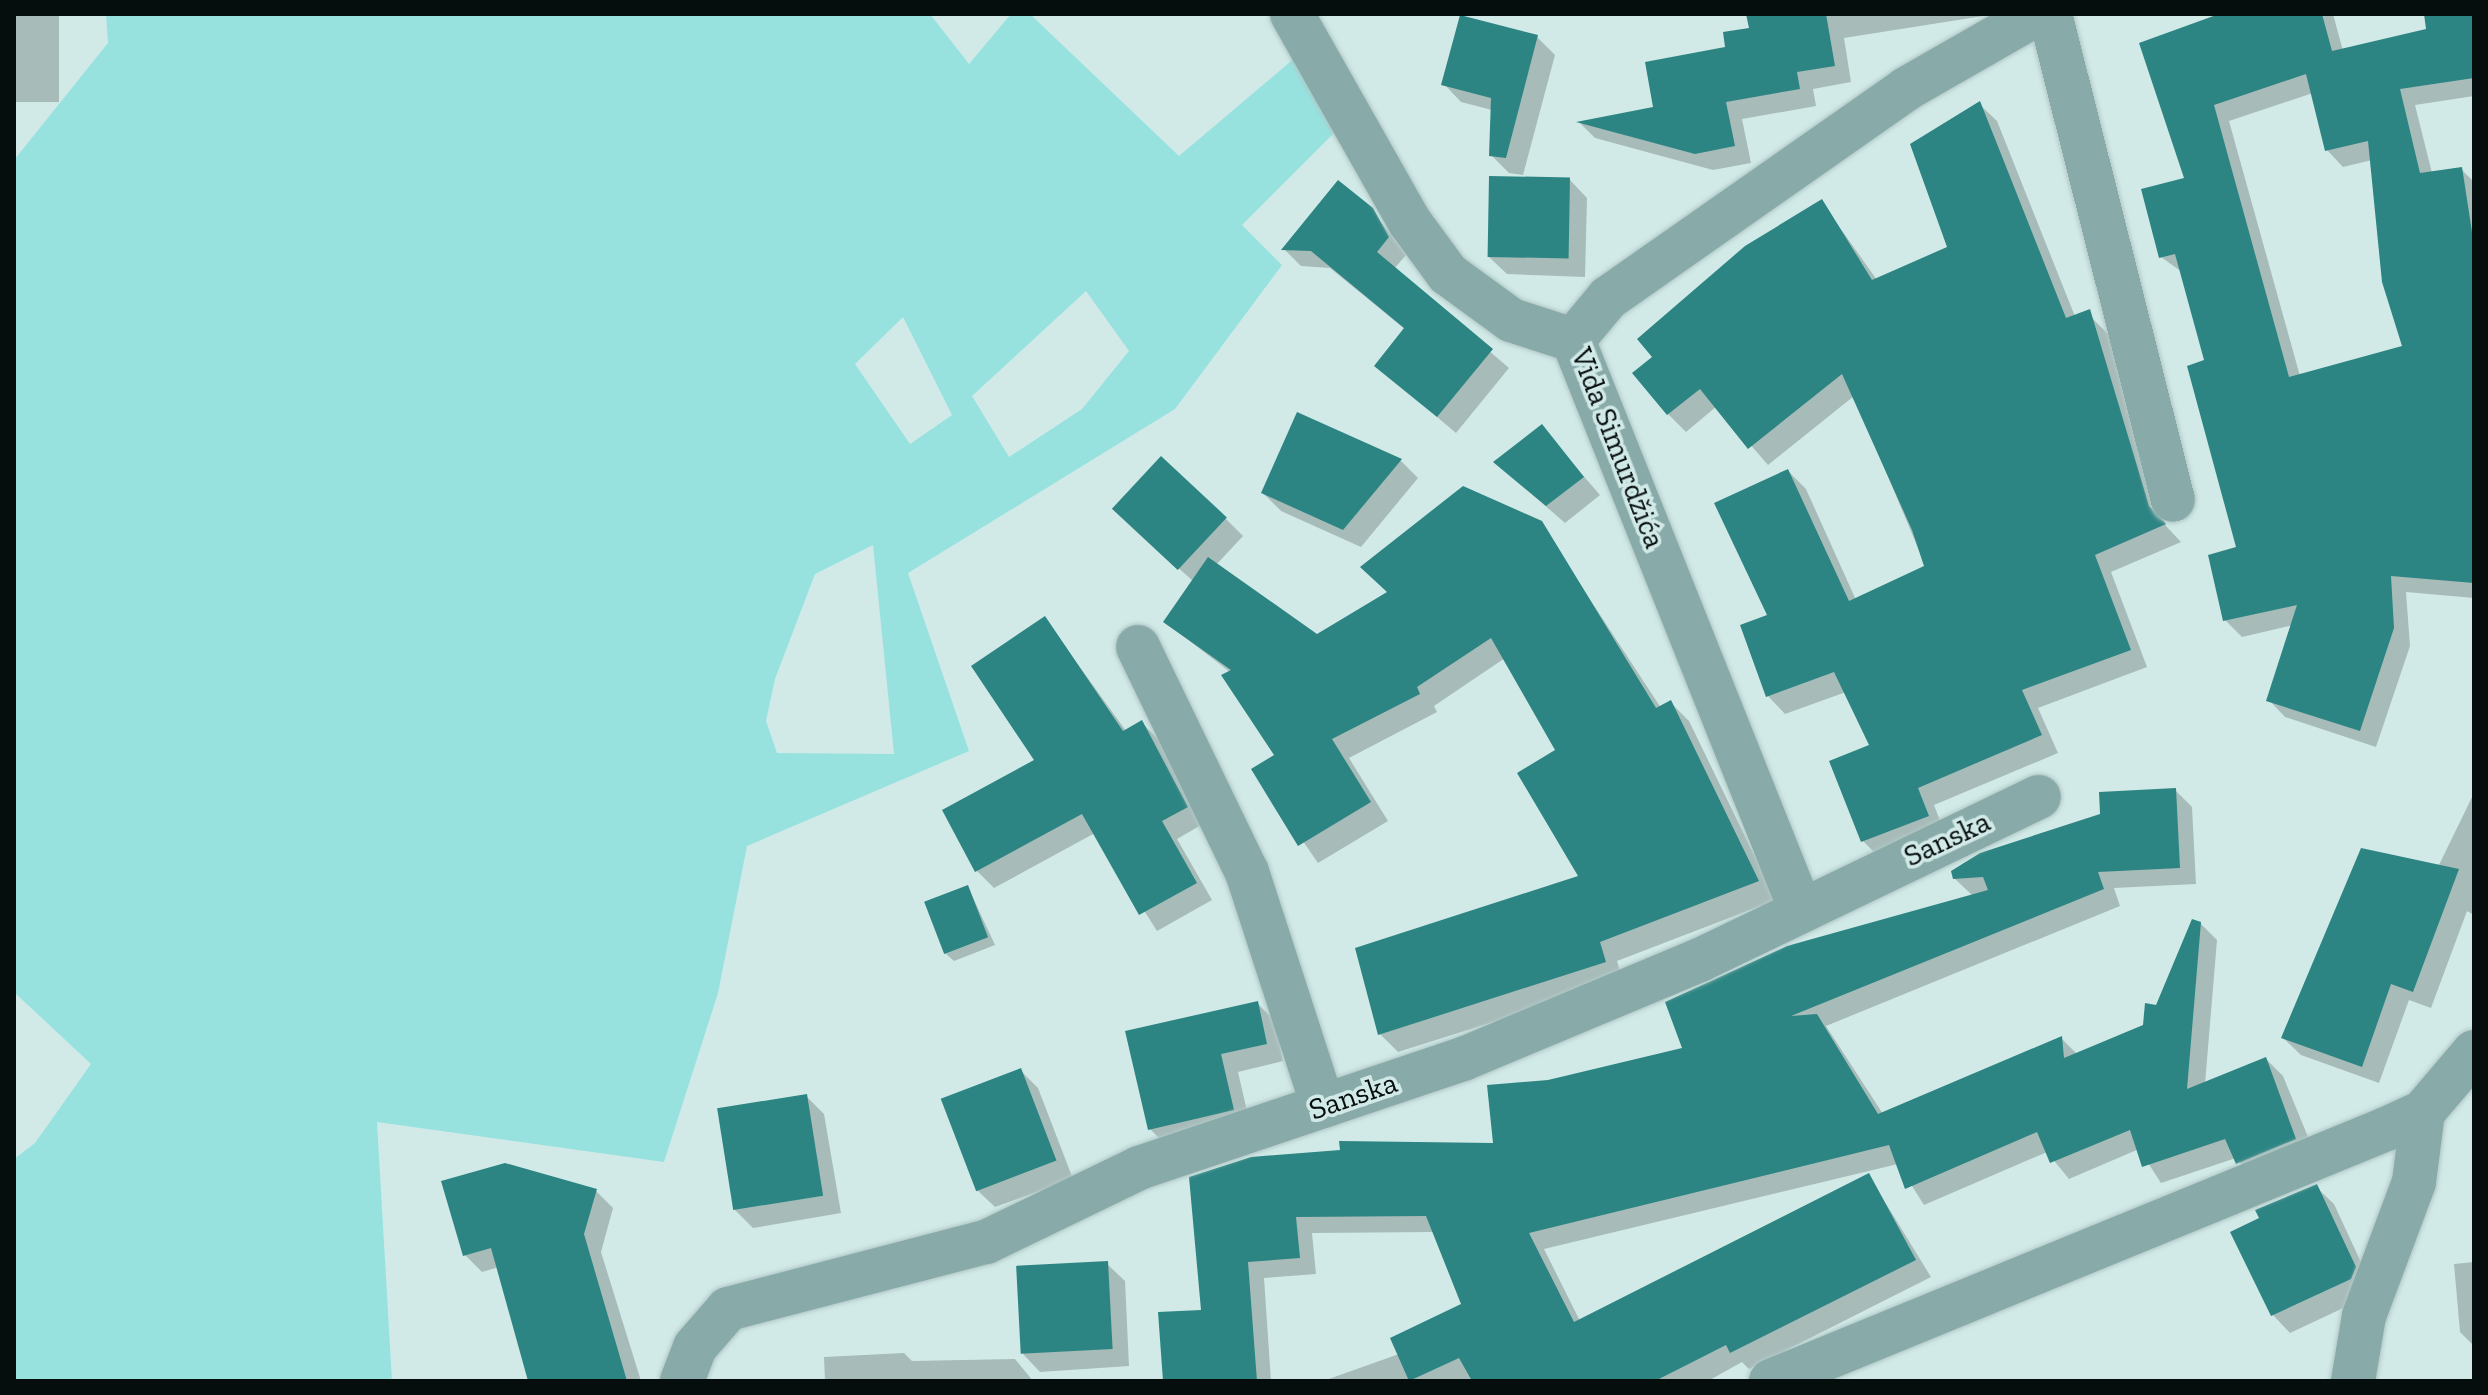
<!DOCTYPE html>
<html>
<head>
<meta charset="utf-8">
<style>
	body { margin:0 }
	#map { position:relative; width:2488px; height:1395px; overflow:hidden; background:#d1eae8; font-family:"Zilla Slab",serif }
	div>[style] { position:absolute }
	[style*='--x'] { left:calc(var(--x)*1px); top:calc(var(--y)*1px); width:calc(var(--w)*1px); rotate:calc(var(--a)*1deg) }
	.green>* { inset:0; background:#97e2df }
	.shadow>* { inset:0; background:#0003; transform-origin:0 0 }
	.building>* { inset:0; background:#2c8583; transform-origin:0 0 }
	.roads { filter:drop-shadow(0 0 2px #b0c7c5) drop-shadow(0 0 2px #b0c7c5) }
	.minor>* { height:44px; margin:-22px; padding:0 22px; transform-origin:22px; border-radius:22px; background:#88aaa9 }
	span { translate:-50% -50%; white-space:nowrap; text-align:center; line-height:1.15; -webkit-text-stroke:7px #d1eae8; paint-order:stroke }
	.street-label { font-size:30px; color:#050d0d }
	.frame { position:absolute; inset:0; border:16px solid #050d0d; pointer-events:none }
</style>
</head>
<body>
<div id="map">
	<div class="green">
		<i style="clip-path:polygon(evenodd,106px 14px,930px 14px,969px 64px,1011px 14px,1030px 14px,1179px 156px,1297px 56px,1342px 125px,1242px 225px,1282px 265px,1175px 409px,908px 573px,969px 751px,747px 846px,718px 993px,664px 1162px,377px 1122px,392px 1381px,14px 1381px,14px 1159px,35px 1143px,91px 1064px,14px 992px,14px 160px,108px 43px,106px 14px,1086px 291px,1129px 351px,1082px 409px,1009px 457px,972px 396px,1086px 291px,106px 14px,903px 317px,952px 415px,910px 444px,855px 364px,903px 317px,106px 14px,873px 545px,894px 754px,777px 753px,766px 721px,775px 679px,815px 574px,873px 545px)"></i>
	</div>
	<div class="shadow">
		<i style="left:14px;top:14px;width:45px;height:88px"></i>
		<i style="clip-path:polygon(1748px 14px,1996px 14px,1844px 38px,1851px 82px,1813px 89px,1816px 106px,1742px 119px,1751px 163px,1713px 170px,1595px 138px,1580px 123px,1656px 108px,1751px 29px)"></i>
		<i style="clip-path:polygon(evenodd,2250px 14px,2333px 14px,2343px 51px,2428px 31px,2426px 14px,2474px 14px,2474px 96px,2415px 105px,2432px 173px,2461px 169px,2474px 182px,2474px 598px,2406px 592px,2410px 646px,2376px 747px,2285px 717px,2269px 700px,2293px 625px,2242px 637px,2225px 620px,2238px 548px,2207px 361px,2182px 272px,2161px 257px,2186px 179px,2141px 44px,2250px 14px,2313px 93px,2327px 150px,2343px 167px,2372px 160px,2405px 348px,2300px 376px,2229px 121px,2313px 93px)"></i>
		<i style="clip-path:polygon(1537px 37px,1555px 55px,1523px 175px,1509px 173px,1491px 155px,1492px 110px,1461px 102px,1444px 84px)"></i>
		<i style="clip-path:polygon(1979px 104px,1997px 121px,2076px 319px,2091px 317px,2109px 335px,2166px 526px,2181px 542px,2111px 572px,2147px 667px,2038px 708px,2058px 753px,1934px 805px,1945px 834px,1880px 858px,1863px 841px,1872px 746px,1846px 692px,1785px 714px,1768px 696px,1788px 471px,1806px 489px,1856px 600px,1926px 567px,1854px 396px,1768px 465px,1717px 406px,1686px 432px,1668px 414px,1821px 201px,1877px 280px,1950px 248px)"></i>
		<i style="clip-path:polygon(1570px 180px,1587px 198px,1585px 277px,1507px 274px,1489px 257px)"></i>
		<i style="clip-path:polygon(1372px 210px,1406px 255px,1394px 269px,1509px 368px,1456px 433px,1377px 366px,1406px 330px,1330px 268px,1301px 266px,1284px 249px)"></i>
		<i style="clip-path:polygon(1298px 415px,1401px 461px,1418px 478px,1361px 547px,1281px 511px,1263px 493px)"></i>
		<i style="clip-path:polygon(1541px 427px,1600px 495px,1565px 523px,1496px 463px)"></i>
		<i style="clip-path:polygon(1225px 518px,1243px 536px,1216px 565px,1317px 636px,1540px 523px,1661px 708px,1671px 703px,1689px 721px,1776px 900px,1617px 961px,1623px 981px,1398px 1052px,1380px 1034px,1581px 877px,1558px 751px,1505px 658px,1434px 706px,1437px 712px,1349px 758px,1388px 821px,1318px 863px,1254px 770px,1276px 756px,1230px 672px,1165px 622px,1194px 582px,1133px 527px)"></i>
		<i style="clip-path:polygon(1045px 619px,1126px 731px,1142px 723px,1159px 740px,1203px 824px,1177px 839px,1212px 900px,1157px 931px,1095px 833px,994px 888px,977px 871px,1037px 761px)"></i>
		<i style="clip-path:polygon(2175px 790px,2192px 807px,2196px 884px,2114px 888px,2120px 906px,1826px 1026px,1883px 1114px,2062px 1039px,2078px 1055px,2145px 1027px,2200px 923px,2217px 940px,2205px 1084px,2266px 1059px,2283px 1076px,2315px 1154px,2254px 1179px,2236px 1158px,2161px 1183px,2139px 1149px,2069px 1179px,2047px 1152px,1924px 1205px,1898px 1164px,1544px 1249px,1580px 1321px,1869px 1176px,1931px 1277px,1749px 1369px,1742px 1362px,1708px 1381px,1323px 1381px,1399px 1354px,1464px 1305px,1434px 1232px,1312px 1233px,1316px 1274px,1264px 1278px,1271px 1381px,1165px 1381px,1203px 1312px,1192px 1179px,1495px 1145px,1548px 1082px,1685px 1049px,1973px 896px,1954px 878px)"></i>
		<i style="clip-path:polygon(2474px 793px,2474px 915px,2467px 911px,2431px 1008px,2409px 1000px,2379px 1083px,2301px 1055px,2283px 1038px,2438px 867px)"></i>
		<i style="clip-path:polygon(968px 887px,995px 945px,954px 961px,945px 953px)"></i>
		<i style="clip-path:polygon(1257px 1003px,1275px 1021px,1283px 1061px,1238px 1072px,1250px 1124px,1168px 1147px,1150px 1129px)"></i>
		<i style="clip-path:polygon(1020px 1070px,1038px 1088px,1073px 1179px,995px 1207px,977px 1190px)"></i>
		<i style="clip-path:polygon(806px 1096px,824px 1114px,841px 1213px,753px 1228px,735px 1210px)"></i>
		<i style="clip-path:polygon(2316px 1187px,2334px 1204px,2372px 1286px,2369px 1296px,2290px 1333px,2273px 1315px)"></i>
		<i style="clip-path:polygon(596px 1191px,613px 1208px,601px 1252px,641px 1381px,534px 1381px,499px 1267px,482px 1272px,465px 1255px)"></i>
		<i style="clip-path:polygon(2474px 1262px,2474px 1362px,2473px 1345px,2460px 1332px,2454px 1264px)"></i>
		<i style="clip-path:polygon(1107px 1264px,1125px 1281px,1129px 1366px,1040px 1372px,1023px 1354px)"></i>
		<i style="clip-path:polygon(904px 1353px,912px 1361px,1015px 1359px,1033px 1381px,825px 1381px,824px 1357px)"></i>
	</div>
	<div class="building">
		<i style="clip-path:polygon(1746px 14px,1826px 14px,1835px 66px,1797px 72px,1800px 89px,1726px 102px,1735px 146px,1695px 154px,1576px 122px,1653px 107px,1645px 62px,1725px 47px,1723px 32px,1749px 28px)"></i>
		<i style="clip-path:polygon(evenodd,2219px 14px,2322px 14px,2332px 51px,2426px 29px,2424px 14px,2474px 14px,2474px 78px,2400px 89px,2420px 173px,2462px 167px,2474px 245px,2474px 583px,2391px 576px,2394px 628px,2360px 731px,2266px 701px,2297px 605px,2223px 621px,2208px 555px,2236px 547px,2187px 366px,2204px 360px,2175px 254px,2159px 258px,2141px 189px,2184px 178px,2139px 43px,2219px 14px,2306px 74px,2325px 151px,2368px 141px,2382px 282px,2402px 346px,2289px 377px,2214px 105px,2306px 74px)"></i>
		<i style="clip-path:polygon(1460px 15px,1538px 35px,1506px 158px,1489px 156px,1491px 98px,1441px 85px)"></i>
		<i style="clip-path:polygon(1980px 101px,2066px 318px,2090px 309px,2149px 506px,2166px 524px,2095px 555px,2131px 650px,2022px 690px,2042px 735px,1918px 788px,1929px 816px,1861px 842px,1829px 761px,1869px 745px,1834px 672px,1766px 697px,1740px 625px,1767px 615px,1714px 503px,1788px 469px,1849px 601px,1924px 566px,1912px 530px,1842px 374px,1748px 449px,1700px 389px,1667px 415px,1632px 373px,1652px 357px,1637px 339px,1745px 246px,1822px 199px,1872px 280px,1947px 247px,1910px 144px)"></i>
		<i style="left:1489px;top:176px;width:81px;height:81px;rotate:1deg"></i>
		<i style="clip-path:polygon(1338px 180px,1373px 208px,1389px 237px,1377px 252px,1493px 349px,1437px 417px,1374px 366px,1404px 328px,1311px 251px,1281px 250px)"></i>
		<i style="clip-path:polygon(1297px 412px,1402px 459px,1343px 530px,1261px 493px)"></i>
		<i style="clip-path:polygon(1542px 424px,1584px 477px,1546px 506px,1493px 462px)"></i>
		<i style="left:1161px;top:456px;width:90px;height:72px;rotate:43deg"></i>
		<i style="clip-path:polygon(1463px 486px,1542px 521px,1656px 708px,1671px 700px,1759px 881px,1600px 942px,1606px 962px,1378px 1035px,1355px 948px,1578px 876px,1517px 773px,1555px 750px,1491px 638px,1417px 687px,1420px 694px,1332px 739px,1371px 802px,1298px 846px,1251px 769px,1274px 755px,1221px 675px,1231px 670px,1163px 622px,1208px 557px,1317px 634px,1387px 592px,1360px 567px)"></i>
		<i style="clip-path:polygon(1045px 616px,1123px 731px,1142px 720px,1188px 807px,1162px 821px,1197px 883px,1139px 915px,1082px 814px,975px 872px,942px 810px,1034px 760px,971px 666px)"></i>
		<i style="clip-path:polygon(2176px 788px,2180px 868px,2098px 872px,2104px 889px,1791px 1016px,1817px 1014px,1878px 1114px,2062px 1036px,2064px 1058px,2143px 1025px,2145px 1003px,2156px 1005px,2192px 919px,2201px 922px,2187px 1089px,2266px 1057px,2296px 1139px,2236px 1164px,2225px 1139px,2142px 1167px,2130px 1130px,2050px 1163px,2037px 1132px,1905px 1189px,1889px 1145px,1529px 1233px,1574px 1322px,1869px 1173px,1916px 1260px,1730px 1353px,1726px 1345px,1655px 1381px,1472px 1381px,1459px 1358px,1409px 1381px,1390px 1338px,1461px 1304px,1426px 1216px,1296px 1217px,1300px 1258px,1248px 1262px,1257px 1381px,1163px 1381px,1158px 1312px,1201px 1310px,1189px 1177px,1251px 1157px,1340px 1150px,1339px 1141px,1493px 1143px,1487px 1085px,1548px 1080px,1682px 1048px,1665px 1002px,1787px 946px,1988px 890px,1983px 877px,1953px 879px,1951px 871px,1980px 853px,2100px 814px,2099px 792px)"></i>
		<i style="clip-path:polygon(2361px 848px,2459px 869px,2413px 992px,2391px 984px,2362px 1067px,2281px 1038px)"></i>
		<i style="left:968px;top:885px;width:56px;height:47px;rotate:69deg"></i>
		<i style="clip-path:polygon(1258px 1001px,1267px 1044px,1221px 1054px,1234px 1110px,1148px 1130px,1125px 1031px)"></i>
		<i style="left:1021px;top:1068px;width:99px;height:86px;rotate:69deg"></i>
		<i style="left:807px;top:1094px;width:103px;height:91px;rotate:81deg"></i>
		<i style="clip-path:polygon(505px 1163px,597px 1189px,584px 1234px,627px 1381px,528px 1381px,491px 1248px,463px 1256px,441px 1181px)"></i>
		<i style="clip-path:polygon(2317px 1184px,2356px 1267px,2351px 1279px,2271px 1316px,2230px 1232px,2259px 1218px,2255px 1210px)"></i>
		<i style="left:1108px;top:1261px;width:88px;height:92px;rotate:87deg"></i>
	</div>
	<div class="roads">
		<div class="minor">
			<i style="--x:1292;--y:14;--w:238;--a:60.5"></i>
			<i style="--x:1409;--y:221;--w:66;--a:53.7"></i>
			<i style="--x:1448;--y:274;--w:78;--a:36.1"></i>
			<i style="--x:1511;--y:320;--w:65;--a:17.9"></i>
			<i style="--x:2050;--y:14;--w:501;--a:75.8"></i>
			<i style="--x:1138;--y:647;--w:250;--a:64.2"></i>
			<i style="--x:1247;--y:872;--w:246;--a:72"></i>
			<i style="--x:1800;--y:908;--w:612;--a:-111.78"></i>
			<i style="--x:1573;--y:340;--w:55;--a:-50.2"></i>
			<i style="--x:1608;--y:298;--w:364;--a:-35"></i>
			<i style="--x:1906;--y:89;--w:151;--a:-29.8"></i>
			<i style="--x:682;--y:1381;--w:36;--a:-69"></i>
			<i style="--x:695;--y:1347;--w:50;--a:-49"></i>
			<i style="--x:728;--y:1309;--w:267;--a:-14.6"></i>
			<i style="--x:986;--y:1242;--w:170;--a:-25.8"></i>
			<i style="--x:1139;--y:1168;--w:342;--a:-18.6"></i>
			<i style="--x:1463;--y:1059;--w:257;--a:-22.7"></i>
			<i style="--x:1700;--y:960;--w:376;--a:-25.7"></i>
			<i style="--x:1771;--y:1381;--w:665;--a:-22.28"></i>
			<i style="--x:2386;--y:1129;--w:41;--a:-24.7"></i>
			<i style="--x:2423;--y:1112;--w:79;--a:-49.6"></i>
			<i style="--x:2353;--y:1381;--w:66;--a:-80.4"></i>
			<i style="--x:2364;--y:1316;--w:143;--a:-69.5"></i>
			<i style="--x:2414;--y:1182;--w:71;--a:-82.7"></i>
		</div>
	</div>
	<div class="street-label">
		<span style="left:1618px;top:448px;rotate:69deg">Vida Simurdžića</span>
		<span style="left:1947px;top:839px;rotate:-25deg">Sanska</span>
		<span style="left:1353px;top:1096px;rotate:-19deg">Sanska</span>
	</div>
	<div class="frame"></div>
</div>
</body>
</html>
